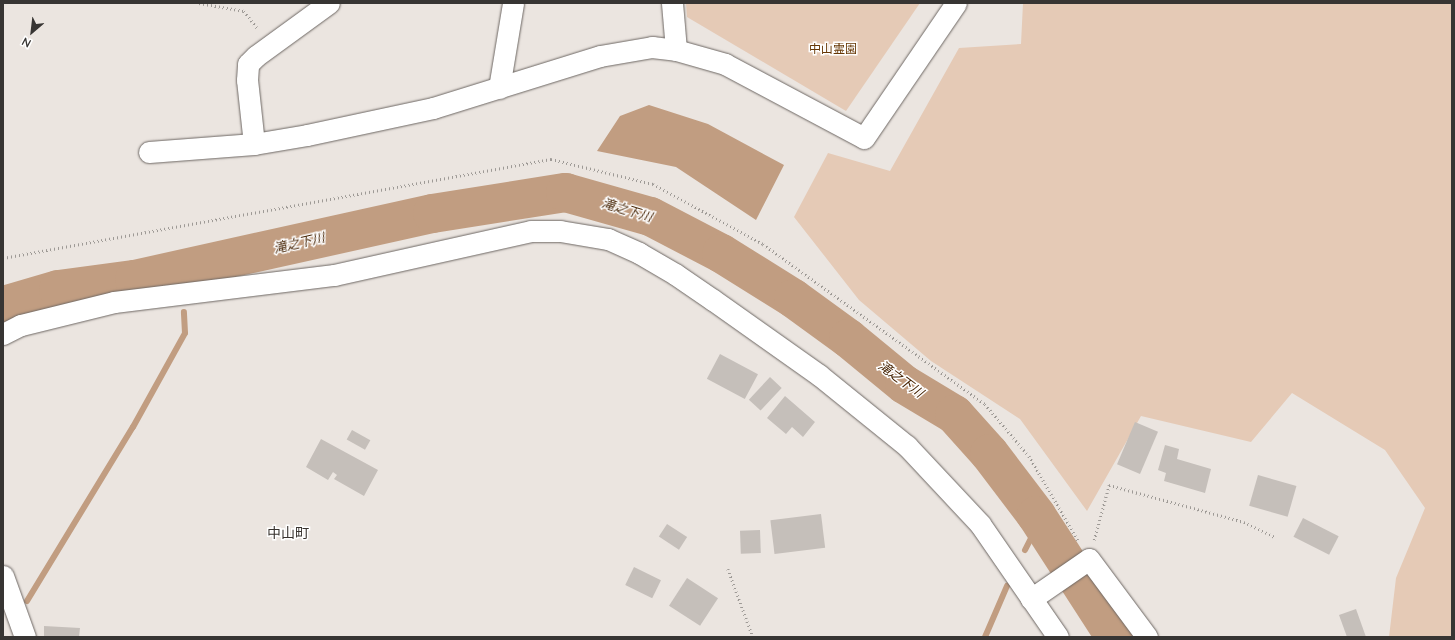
<!DOCTYPE html>
<html>
<head>
<meta charset="utf-8">
<style>
	body { margin:0 }
	#map { position:relative; width:1455px; height:640px; overflow:hidden; background:#ebe5e0; font-family:Lato,"Noto Sans JP",sans-serif }
	div>[style] { position:absolute }
	[style*='--x'] { left:calc(var(--x)*1px); top:calc(var(--y)*1px); width:calc(var(--w)*1px); rotate:calc(var(--a)*1deg) }
	.green>* { inset:0; background:#e5cab6 }
	.water>* { inset:0; background:#c19d81 }
	.stream>* { height:6px; margin:-3px; padding:0 3px; transform-origin:3px; border-radius:3px; background:#c19d81 }
	.river>* { height:39px; margin:-19.5px; padding:0 19.5px; transform-origin:19.5px; border-radius:19.5px; background:#c19d81 }
	.building>* { inset:0; background:#c5bfba; transform-origin:0 0 }
	.path>* { height:2.5px; margin-top:-1.25px; transform-origin:0; background:repeating-linear-gradient(90deg,#9e9a96 0 1px,transparent 0 4px) }
	.roads { filter:drop-shadow(0 0 1px #6d6763) drop-shadow(0 0 1px #6d6763) }
	.minor>* { height:21px; margin:-10.5px; padding:0 10.5px; transform-origin:10.5px; border-radius:10.5px; background:#fff }
	span { translate:-50% -50%; white-space:nowrap; text-align:center; line-height:1.15; -webkit-text-stroke:3px #fff; paint-order:stroke }
	.park-label { font-size:12px; color:#663705 }
	.water-label { font-size:13px; color:#442100; font-style:italic }
	.quarter-label { font-size:14px; color:#37322e }
	.frame { position:absolute; inset:0; border:4px solid #373533; pointer-events:none }
	.north { position:absolute; left:12px; top:12px; width:40px; height:40px; -webkit-text-stroke:3px #fff; paint-order:stroke; rotate:208deg; font-size:11px; font-weight:700; line-height:16px; text-align:center; color:#373533 }
	.north::after { content:''; display:block; margin:auto; width:14px; height:18px; background:#373533; clip-path:polygon(50% 0,100% 100%,50% 72%,0 100%) }
</style>
</head>
<body>
<div id="map">
	<div class="green">
		<i style="clip-path:polygon(686px 3px,920px 3px,846px 111px,687px 17px)"></i>
		<i style="clip-path:polygon(1023px 3px,1452px 3px,1452px 637px,1389px 637px,1396px 578px,1425px 508px,1385px 450px,1292px 393px,1251px 442px,1141px 416px,1087px 511px,1020px 419px,931px 361px,859px 300px,794px 217px,828px 153px,890px 171px,959px 48px,1021px 44px)"></i>
	</div>
	<div class="water">
		<i style="clip-path:polygon(649px 105px,708px 124px,784px 165px,756px 220px,676px 167px,597px 151px,620px 116px)"></i>
	</div>
	<div class="stream">
		<i style="--x:181;--y:269;--w:7;--a:90"></i>
		<i style="--x:1025;--y:550;--w:33;--a:-63"></i>
		<i style="--x:27;--y:601;--w:204;--a:-58.7"></i>
		<i style="--x:133;--y:427;--w:107;--a:-61"></i>
		<i style="--x:185;--y:333;--w:21;--a:-93"></i>
		<i style="--x:985;--y:637;--w:56;--a:-66.7"></i>
	</div>
	<div class="river">
		<i style="--x:3;--y:305;--w:57;--a:-16.2"></i>
		<i style="--x:58;--y:289;--w:77;--a:-7.5"></i>
		<i style="--x:134;--y:279;--w:305;--a:-12.5"></i>
		<i style="--x:432;--y:213;--w:135;--a:-9"></i>
		<i style="--x:565;--y:192;--w:88;--a:15.8"></i>
		<i style="--x:650;--y:216;--w:80;--a:27.5"></i>
		<i style="--x:721;--y:253;--w:85;--a:32"></i>
		<i style="--x:793;--y:298;--w:68;--a:36"></i>
		<i style="--x:848;--y:338;--w:72;--a:39.4"></i>
		<i style="--x:904;--y:384;--w:58;--a:31"></i>
		<i style="--x:954;--y:414;--w:52;--a:48.1"></i>
		<i style="--x:989;--y:453;--w:78;--a:52.8"></i>
		<i style="--x:1036;--y:515;--w:145;--a:57.1"></i>
	</div>
	<div class="building">
		<i style="left:720px;top:354px;width:43px;height:28px;rotate:28deg"></i>
		<i style="left:770px;top:377px;width:16px;height:31px;rotate:43deg"></i>
		<i style="clip-path:polygon(785px 396px,815px 422px,803px 437px,792px 427px,786px 434px,767px 418px)"></i>
		<i style="left:1135px;top:422px;width:25px;height:46px;rotate:23deg"></i>
		<i style="left:352px;top:430px;width:21px;height:11px;rotate:29deg"></i>
		<i style="clip-path:polygon(321px 439px,378px 470px,364px 496px,334px 479px,337px 475px,333px 472px,328px 480px,306px 467px)"></i>
		<i style="clip-path:polygon(1165px 445px,1179px 449px,1177px 459px,1211px 469px,1205px 493px,1164px 481px,1166px 473px,1158px 470px)"></i>
		<i style="left:1258px;top:475px;width:40px;height:32px;rotate:16deg"></i>
		<i style="left:821px;top:514px;width:34px;height:51px;rotate:83deg"></i>
		<i style="left:1303px;top:518px;width:40px;height:21px;rotate:27deg"></i>
		<i style="left:667px;top:524px;width:24px;height:15px;rotate:33deg"></i>
		<i style="left:760px;top:530px;width:23px;height:20px;rotate:88deg"></i>
		<i style="left:634px;top:567px;width:30px;height:20px;rotate:26deg"></i>
		<i style="left:687px;top:578px;width:37px;height:33px;rotate:33deg"></i>
		<i style="clip-path:polygon(1356px 609px,1366px 637px,1347px 637px,1339px 615px)"></i>
		<i style="clip-path:polygon(44px 626px,80px 628px,79px 637px,44px 637px)"></i>
	</div>
	<div class="path">
		<i style="--x:199;--y:3;--w:46;--a:10.1"></i>
		<i style="--x:244;--y:11;--w:23;--a:52"></i>
		<i style="--x:3;--y:258;--w:557;--a:-10.24"></i>
		<i style="--x:551;--y:159;--w:105;--a:13.8"></i>
		<i style="--x:653;--y:184;--w:125;--a:28.6"></i>
		<i style="--x:763;--y:244;--w:274;--a:35.8"></i>
		<i style="--x:985;--y:404;--w:68;--a:49.8"></i>
		<i style="--x:1029;--y:456;--w:99;--a:59.8"></i>
		<i style="--x:1094;--y:540;--w:57;--a:-74.7"></i>
		<i style="--x:1109;--y:485;--w:140;--a:15.3"></i>
		<i style="--x:1244;--y:522;--w:34;--a:26"></i>
		<i style="--x:728;--y:569;--w:72;--a:69.8"></i>
	</div>
	<div class="roads">
		<div class="minor">
			<i style="--x:672;--y:3;--w:47;--a:85.1"></i>
			<i style="--x:499;--y:88;--w:86;--a:-80.6"></i>
			<i style="--x:254;--y:144;--w:64;--a:-96.2"></i>
			<i style="--x:247;--y:80;--w:16;--a:-86"></i>
			<i style="--x:248;--y:64;--w:11;--a:-45"></i>
			<i style="--x:256;--y:56;--w:90;--a:-36"></i>
			<i style="--x:149;--y:152;--w:105;--a:-4.4"></i>
			<i style="--x:254;--y:144;--w:54;--a:-9.6"></i>
			<i style="--x:307;--y:135;--w:129;--a:-12.1"></i>
			<i style="--x:433;--y:108;--w:175;--a:-17.3"></i>
			<i style="--x:600;--y:56;--w:53;--a:-9.8"></i>
			<i style="--x:652;--y:47;--w:24;--a:7"></i>
			<i style="--x:676;--y:50;--w:51;--a:15.9"></i>
			<i style="--x:725;--y:64;--w:157;--a:28"></i>
			<i style="--x:864;--y:138;--w:163;--a:-55.7"></i>
			<i style="--x:3;--y:334;--w:20;--a:-27"></i>
			<i style="--x:21;--y:325;--w:96;--a:-13.9"></i>
			<i style="--x:114;--y:302;--w:222;--a:-7"></i>
			<i style="--x:334;--y:275;--w:202;--a:-12.6"></i>
			<i style="--x:531;--y:231;--w:29;--a:0"></i>
			<i style="--x:560;--y:231;--w:49;--a:9.5"></i>
			<i style="--x:608;--y:239;--w:34;--a:24"></i>
			<i style="--x:639;--y:253;--w:42;--a:30.3"></i>
			<i style="--x:675;--y:274;--w:46;--a:34.4"></i>
			<i style="--x:713;--y:300;--w:130;--a:35.3"></i>
			<i style="--x:819;--y:375;--w:113;--a:38.9"></i>
			<i style="--x:907;--y:446;--w:107;--a:46.9"></i>
			<i style="--x:980;--y:524;--w:137;--a:55.4"></i>
			<i style="--x:3;--y:576;--w:65;--a:70.2"></i>
			<i style="--x:1031;--y:599;--w:70;--a:-34.6"></i>
			<i style="--x:1089;--y:559;--w:97;--a:53.4"></i>
		</div>
	</div>
	<div class="park-label">
		<span style="left:833px;top:49px">中山霊園</span>
	</div>
	<div class="water-label">
		<span style="left:627px;top:210px;rotate:17deg">滝之下川</span>
		<span style="left:299px;top:243px;rotate:-13deg">滝之下川</span>
		<span style="left:901px;top:379px;rotate:36deg">滝之下川</span>
	</div>
	<div class="quarter-label">
		<span style="left:288px;top:533px">中山町</span>
	</div>
	<div class="frame"></div>
	<div class="north">N</div>
</div>
</body>
</html>
